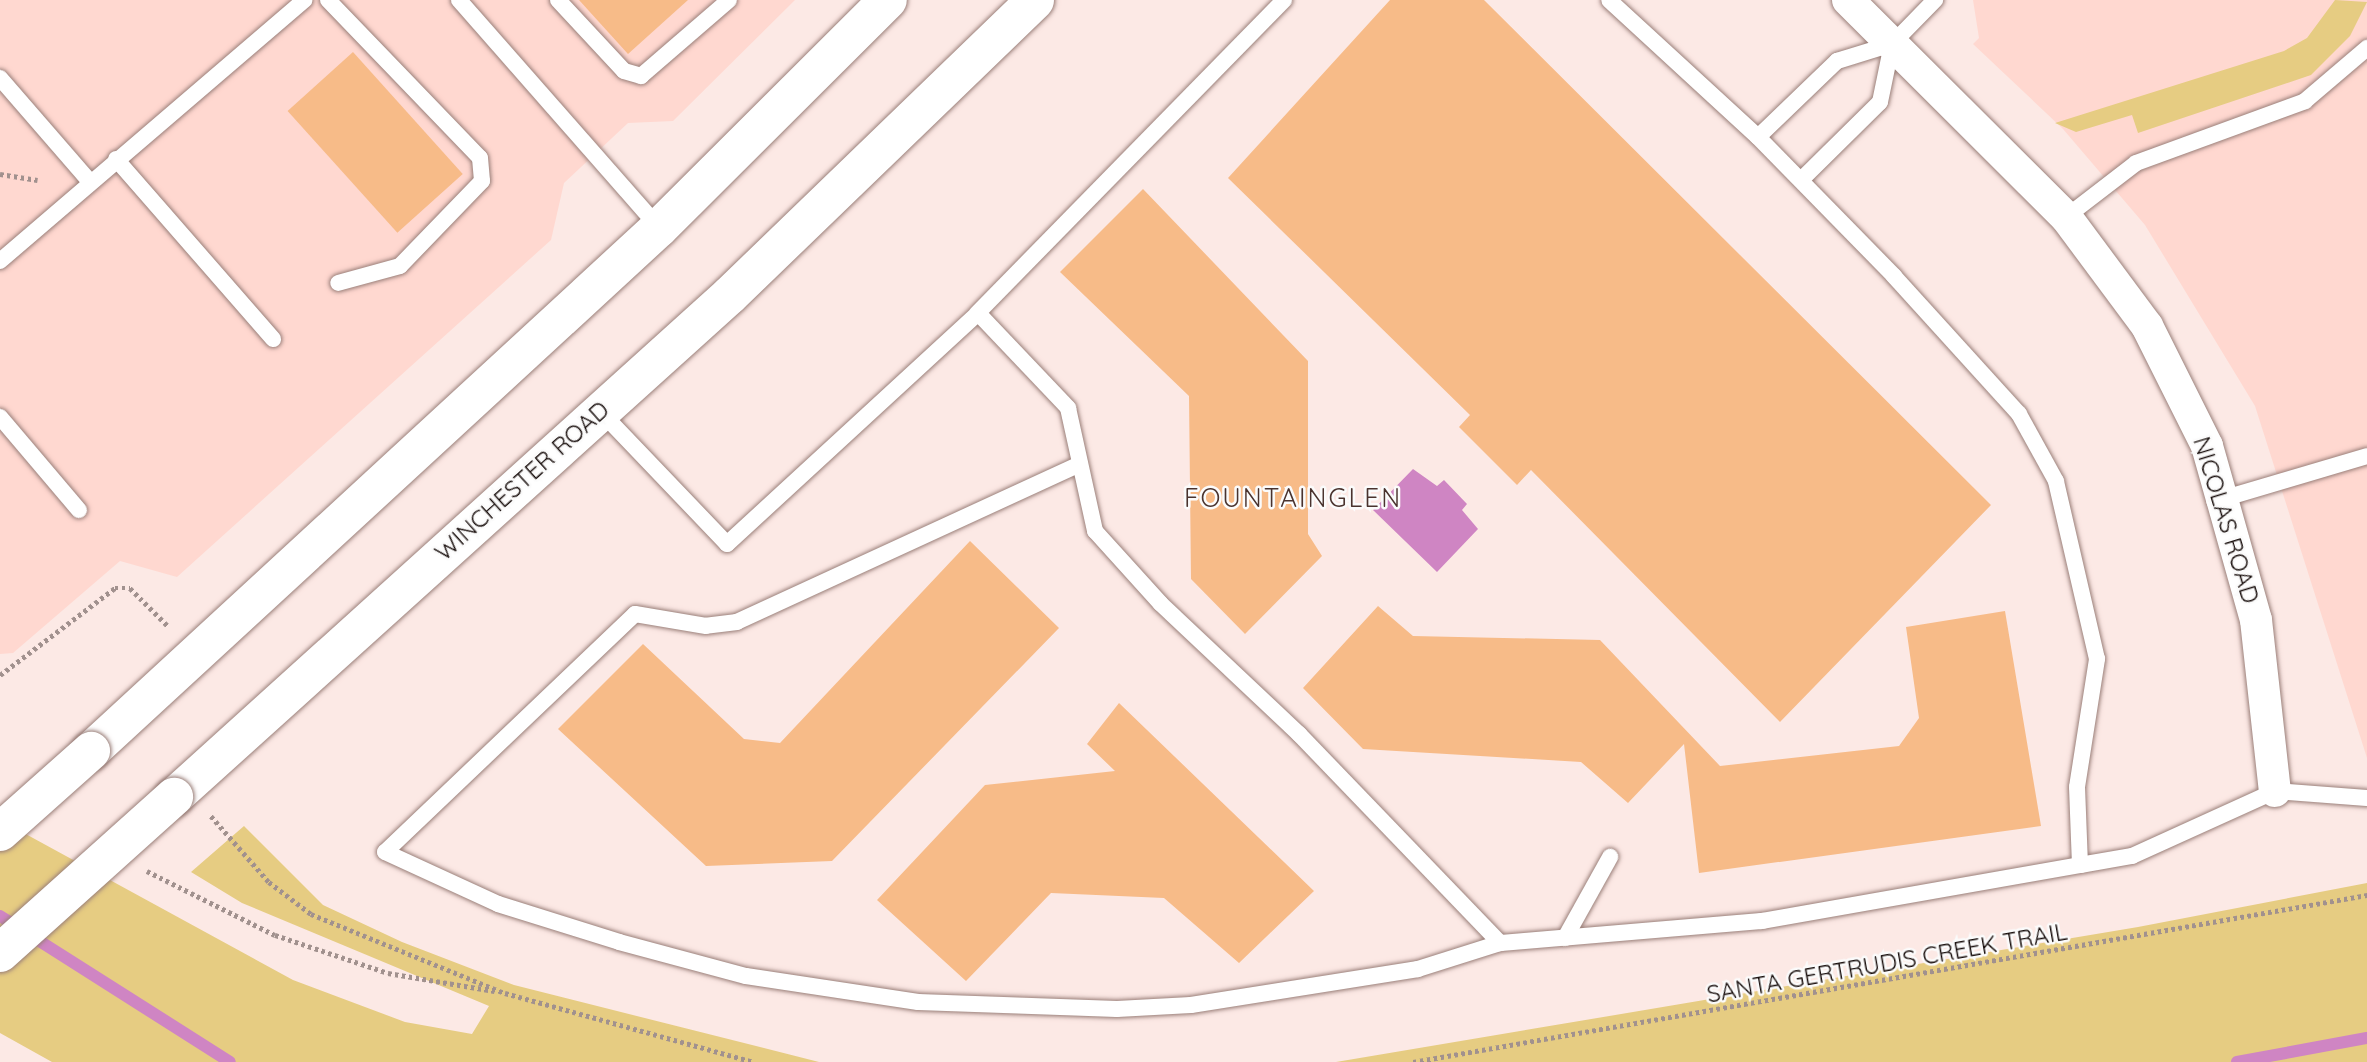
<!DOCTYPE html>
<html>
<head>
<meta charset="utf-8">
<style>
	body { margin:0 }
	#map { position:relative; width:2367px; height:1062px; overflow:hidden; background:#fce9e5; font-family:Quicksand,sans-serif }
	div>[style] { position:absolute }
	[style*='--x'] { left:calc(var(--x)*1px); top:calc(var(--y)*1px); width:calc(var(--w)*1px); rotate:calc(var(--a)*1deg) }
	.built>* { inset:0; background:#ffd8d0 }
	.green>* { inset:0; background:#e6cc82 }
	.water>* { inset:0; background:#cf85c3 }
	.stream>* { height:12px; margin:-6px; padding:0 6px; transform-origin:6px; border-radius:6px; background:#cf85c3 }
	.building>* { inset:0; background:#f7bb88; transform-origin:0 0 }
	.path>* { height:4.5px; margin-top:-2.25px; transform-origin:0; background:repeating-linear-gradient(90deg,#a1918e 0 3.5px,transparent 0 7px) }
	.roads { filter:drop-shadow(0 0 2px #9a7f79) drop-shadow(0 0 2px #9a7f79) }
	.lane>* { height:16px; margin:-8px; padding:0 8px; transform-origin:8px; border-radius:8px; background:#fff }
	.street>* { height:32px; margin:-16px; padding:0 16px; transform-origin:16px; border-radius:16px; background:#fff }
	.primary>* { height:38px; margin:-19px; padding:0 19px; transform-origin:19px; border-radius:19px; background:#fff }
	.bridges { filter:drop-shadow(0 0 2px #9a7f79) drop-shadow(0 0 2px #9a7f79) }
	.primary-bridge>* { height:38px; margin:-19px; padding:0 19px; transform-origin:19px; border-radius:19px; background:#fff }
	span { translate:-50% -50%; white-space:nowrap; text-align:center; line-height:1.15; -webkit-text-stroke:5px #fbfbfb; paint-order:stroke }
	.street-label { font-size:24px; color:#180e0c }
	.neighbourhood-label { font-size:26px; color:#4a332e; letter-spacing:2px }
</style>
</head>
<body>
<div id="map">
	<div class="built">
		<i style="clip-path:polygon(0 0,795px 0,673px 121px,628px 123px,564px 183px,551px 240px,177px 577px,120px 561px,13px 653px,0 654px)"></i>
		<i style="clip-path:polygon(1973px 0,2367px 0,2367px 758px,2255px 406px,2145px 225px,2063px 129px,1973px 44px,1979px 38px)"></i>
	</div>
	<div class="green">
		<i style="clip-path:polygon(2335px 0,2367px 2px,2350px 36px,2311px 75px,2138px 133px,2132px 115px,2076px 132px,2055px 123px,2284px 51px,2307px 38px)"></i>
		<i style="clip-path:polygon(0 820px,293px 980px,405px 1022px,472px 1034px,489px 1006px,242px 903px,191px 872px,244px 826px,323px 905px,402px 942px,514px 985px,819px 1062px,52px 1062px,0 1033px)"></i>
		<i style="clip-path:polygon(2367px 883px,2367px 1062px,1336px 1062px,2138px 927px)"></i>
	</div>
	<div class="water">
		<i style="clip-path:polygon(1413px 469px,1437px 486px,1444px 480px,1467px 504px,1462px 510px,1478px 529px,1437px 572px,1373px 510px)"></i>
	</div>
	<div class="stream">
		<i style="--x:0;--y:916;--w:272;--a:32.4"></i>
		<i style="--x:2237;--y:1062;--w:132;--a:-10.5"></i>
	</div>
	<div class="building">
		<i style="clip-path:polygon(579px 0,688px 0,628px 54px)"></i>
		<i style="clip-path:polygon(1390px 0,1484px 0,1991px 505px,1780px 722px,1531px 470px,1517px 485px,1459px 427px,1470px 415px,1228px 178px)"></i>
		<i style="left:353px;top:52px;width:164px;height:88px;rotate:48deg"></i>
		<i style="clip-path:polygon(1143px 189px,1308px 361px,1308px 534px,1322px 556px,1245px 634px,1191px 579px,1189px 396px,1060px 272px)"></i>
		<i style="clip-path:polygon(970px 541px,1059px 628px,832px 861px,706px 866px,558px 729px,643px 644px,744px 739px,780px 743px)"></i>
		<i style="clip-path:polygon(1378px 606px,1413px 636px,1600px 640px,1720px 766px,1899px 746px,1919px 718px,1906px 627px,2005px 611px,2041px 826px,1699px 873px,1684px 744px,1628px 803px,1581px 762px,1363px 749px,1303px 688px)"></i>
		<i style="clip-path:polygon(1119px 703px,1314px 891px,1239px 963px,1164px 898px,1051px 893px,966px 981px,877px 900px,985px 785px,1115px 771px,1087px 744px)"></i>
	</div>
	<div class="path">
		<i style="--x:0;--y:174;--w:38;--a:9"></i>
		<i style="--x:0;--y:675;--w:144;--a:-37.1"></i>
		<i style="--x:115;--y:588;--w:15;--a:0"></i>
		<i style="--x:130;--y:588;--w:54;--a:45"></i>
		<i style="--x:211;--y:816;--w:88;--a:48.7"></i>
		<i style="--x:269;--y:882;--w:53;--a:37.3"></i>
		<i style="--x:311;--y:914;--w:209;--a:22.2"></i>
		<i style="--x:505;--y:993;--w:257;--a:15.5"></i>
		<i style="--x:147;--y:871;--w:143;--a:26.6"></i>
		<i style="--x:275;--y:935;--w:119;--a:18.6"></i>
		<i style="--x:388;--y:973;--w:108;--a:9.6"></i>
		<i style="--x:1413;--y:1062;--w:969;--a:-9.93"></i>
	</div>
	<div class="roads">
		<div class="lane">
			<i style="--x:328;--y:0;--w:219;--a:46.1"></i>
			<i style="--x:480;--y:158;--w:23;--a:85"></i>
			<i style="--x:482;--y:181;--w:118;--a:134"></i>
			<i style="--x:400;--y:266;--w:64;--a:164.7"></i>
			<i style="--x:459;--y:0;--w:303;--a:48.7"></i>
			<i style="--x:558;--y:0;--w:97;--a:47.1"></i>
			<i style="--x:624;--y:71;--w:18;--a:16"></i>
			<i style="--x:641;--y:76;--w:116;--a:-40.8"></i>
			<i style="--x:1284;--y:0;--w:438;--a:134.4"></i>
			<i style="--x:978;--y:313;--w:131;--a:46.5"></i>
			<i style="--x:1068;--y:408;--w:126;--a:77.6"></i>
			<i style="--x:1095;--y:531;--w:98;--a:47.9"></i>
			<i style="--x:1161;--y:604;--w:190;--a:43.3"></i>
			<i style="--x:1299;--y:734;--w:290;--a:46.1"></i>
			<i style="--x:1500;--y:943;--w:263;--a:-4.8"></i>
			<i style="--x:1762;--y:921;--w:323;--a:-10"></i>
			<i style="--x:2080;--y:865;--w:78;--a:-92.2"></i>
			<i style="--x:2077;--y:787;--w:130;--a:-81.1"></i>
			<i style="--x:2097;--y:659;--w:183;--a:-103"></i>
			<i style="--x:2056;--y:481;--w:77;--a:-118.9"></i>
			<i style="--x:2019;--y:414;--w:186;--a:-132.2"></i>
			<i style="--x:1894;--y:276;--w:194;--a:-134.4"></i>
			<i style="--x:1758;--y:137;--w:202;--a:-137.4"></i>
			<i style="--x:0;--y:78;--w:138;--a:49.1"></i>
			<i style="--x:1758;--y:137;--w:110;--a:-43.9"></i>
			<i style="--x:1837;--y:61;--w:58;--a:-17.2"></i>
			<i style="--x:1892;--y:44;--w:62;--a:-45.7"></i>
			<i style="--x:116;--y:159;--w:239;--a:48.9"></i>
			<i style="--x:1801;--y:180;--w:111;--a:-44.6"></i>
			<i style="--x:1880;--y:102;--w:59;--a:-78.3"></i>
			<i style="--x:2066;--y:217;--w:88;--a:-37.6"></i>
			<i style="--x:2136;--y:163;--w:180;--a:-20.1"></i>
			<i style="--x:2305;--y:101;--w:82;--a:-40.5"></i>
			<i style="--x:0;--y:261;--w:401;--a:-40.6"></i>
			<i style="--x:600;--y:411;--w:184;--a:46.3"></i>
			<i style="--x:727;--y:544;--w:341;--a:-42.6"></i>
			<i style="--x:0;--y:417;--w:122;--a:49.7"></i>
			<i style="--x:1080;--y:464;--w:378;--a:155.3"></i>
			<i style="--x:737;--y:622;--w:31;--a:173"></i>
			<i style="--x:706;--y:626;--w:72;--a:-170.4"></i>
			<i style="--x:635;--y:614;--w:345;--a:136.4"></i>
			<i style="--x:385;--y:852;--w:124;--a:24.7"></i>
			<i style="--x:498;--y:904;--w:127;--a:17.4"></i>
			<i style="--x:619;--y:942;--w:131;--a:15"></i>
			<i style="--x:746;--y:976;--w:174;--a:8.6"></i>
			<i style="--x:918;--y:1002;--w:199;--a:2"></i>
			<i style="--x:1117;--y:1009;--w:74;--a:-3.1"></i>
			<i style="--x:1191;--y:1005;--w:230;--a:-9"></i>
			<i style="--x:1418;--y:969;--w:86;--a:-17.6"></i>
			<i style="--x:2222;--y:499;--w:151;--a:-16.5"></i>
			<i style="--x:2080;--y:865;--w:53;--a:-9.8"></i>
			<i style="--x:2132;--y:856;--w:157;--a:-24.4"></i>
			<i style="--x:2275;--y:791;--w:92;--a:4.4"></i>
			<i style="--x:1565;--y:938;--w:93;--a:-60.9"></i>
		</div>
		<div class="street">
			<i style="--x:1848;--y:0;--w:308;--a:44.9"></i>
			<i style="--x:2066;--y:217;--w:136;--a:53.4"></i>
			<i style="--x:2147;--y:326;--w:134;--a:63.4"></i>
			<i style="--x:2207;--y:446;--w:55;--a:74.2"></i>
			<i style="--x:2222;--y:499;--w:126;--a:74.3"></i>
			<i style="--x:2256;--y:620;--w:172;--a:83.7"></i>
		</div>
		<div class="primary">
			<i style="--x:91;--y:751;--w:772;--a:-42.64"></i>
			<i style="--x:659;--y:228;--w:323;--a:-44.9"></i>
			<i style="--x:174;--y:797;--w:749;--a:-42.08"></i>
			<i style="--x:730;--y:295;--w:424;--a:-44"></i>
		</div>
	</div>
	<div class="bridges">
		<div class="primary-bridge">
			<i style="--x:0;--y:832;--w:122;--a:-41.7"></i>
			<i style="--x:0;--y:953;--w:234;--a:-41.9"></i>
		</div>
	</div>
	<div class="street-label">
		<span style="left:522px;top:481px;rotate:-42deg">WINCHESTER ROAD</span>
		<span style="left:2226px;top:520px;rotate:73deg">NICOLAS ROAD</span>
		<span style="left:1887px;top:963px;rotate:-10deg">SANTA GERTRUDIS CREEK TRAIL</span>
	</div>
	<div class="neighbourhood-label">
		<span style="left:1293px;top:498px">FOUNTAINGLEN</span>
	</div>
</div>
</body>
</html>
